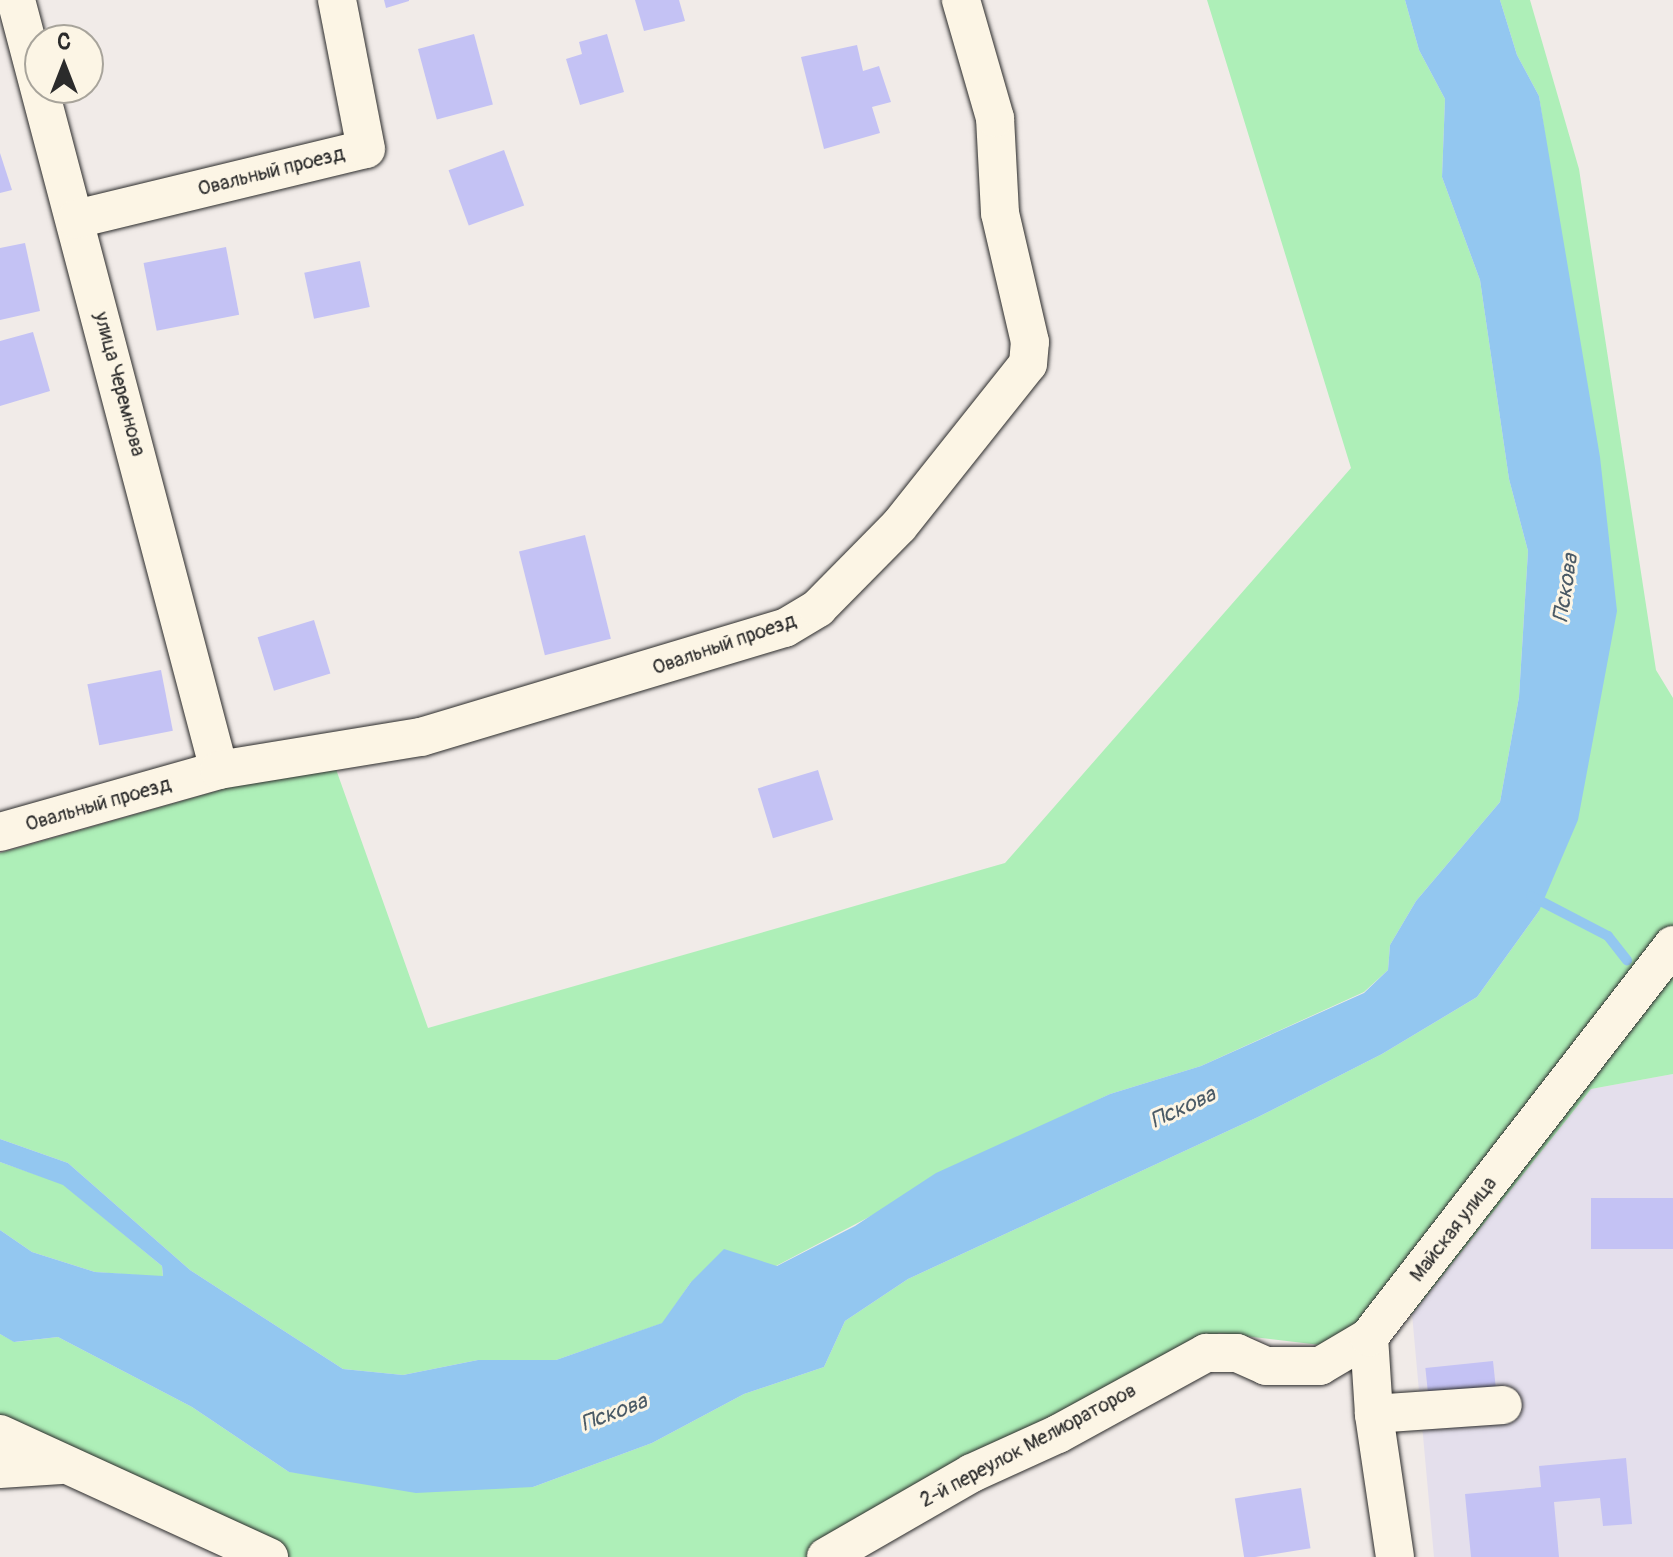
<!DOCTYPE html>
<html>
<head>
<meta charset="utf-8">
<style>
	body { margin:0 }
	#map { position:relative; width:1673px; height:1557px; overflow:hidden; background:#f1ebe8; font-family:Pangolin,sans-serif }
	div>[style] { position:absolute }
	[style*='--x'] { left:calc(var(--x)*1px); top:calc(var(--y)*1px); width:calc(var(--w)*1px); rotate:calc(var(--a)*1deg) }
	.built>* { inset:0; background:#e4dfec }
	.green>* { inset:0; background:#aeefb8 }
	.water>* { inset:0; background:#93c7f0 }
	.stream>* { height:10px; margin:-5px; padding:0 5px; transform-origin:5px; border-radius:5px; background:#93c7f0 }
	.building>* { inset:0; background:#c4c2f4; transform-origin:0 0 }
	.roads { filter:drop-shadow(0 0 2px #2b2b2b) drop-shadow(0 0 2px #2b2b2b) }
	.minor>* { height:38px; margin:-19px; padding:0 19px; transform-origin:19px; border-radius:19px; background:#fcf5e5 }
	span { translate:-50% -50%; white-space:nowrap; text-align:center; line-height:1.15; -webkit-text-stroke:6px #fcf5e5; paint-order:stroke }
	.street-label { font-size:20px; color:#2b2b2b }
	.water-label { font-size:22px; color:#4a5a66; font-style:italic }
	.north { position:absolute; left:24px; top:24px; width:80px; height:80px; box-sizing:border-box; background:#fcf5e5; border:2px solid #a8a49b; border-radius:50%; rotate:0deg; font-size:22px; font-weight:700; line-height:32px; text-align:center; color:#2b2b2b }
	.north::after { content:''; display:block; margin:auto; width:28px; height:36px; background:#2b2b2b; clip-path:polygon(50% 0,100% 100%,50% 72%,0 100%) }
</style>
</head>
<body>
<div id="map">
	<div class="built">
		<i style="clip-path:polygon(1673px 1074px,1673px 1557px,1434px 1557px,1412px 1314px,1591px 1089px)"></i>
	</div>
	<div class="green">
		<i style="clip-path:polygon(1207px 0,1405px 0,1419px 50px,1445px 99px,1442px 177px,1480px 280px,1509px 479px,1528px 551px,1519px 697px,1500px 802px,1416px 901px,1390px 945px,1388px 970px,1364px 992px,1201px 1066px,1110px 1094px,1040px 1127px,776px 1266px,691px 1282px,663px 1323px,556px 1360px,478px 1360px,403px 1375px,343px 1369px,190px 1270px,68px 1163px,0 1139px,0 853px,332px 758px,428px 1028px,1005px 863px,1351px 468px)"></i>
		<i style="clip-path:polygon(1500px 0,1530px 0,1579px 169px,1656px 670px,1673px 698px,1673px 1074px,1591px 1089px,1412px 1314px,1337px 1347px,1219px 1333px,915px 1486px,820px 1557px,290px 1557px,47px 1448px,0 1468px,0 1334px,15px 1342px,58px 1337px,192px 1407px,289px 1472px,533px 1487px,652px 1443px,744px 1394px,824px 1367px,845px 1321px,908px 1279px,1258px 1117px,1382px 1054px,1477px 997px,1539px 911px,1565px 266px,1539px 96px,1517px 55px)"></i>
		<i style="clip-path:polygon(0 1162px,63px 1184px,162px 1266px,163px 1277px,95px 1272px,32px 1252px,0 1230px)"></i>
	</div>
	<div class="water">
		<i style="clip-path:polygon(1405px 0,1500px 0,1517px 55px,1539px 96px,1600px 457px,1617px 611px,1578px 820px,1539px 911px,1477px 997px,1382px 1054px,1258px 1117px,908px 1279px,845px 1321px,824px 1367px,744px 1394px,652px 1443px,533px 1487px,416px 1493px,289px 1472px,192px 1407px,58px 1337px,14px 1342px,0 1334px,0 1230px,32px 1252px,95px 1272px,163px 1276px,162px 1266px,63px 1185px,0 1162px,0 1139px,68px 1163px,190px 1270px,343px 1369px,403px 1375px,478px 1360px,556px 1360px,662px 1323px,691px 1282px,724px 1249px,777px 1266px,855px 1226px,936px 1173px,1110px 1094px,1201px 1066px,1364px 993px,1388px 970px,1390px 945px,1416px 901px,1500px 802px,1519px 697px,1528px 551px,1509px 479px,1480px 280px,1442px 177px,1445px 99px,1419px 50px)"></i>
	</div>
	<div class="stream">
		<i style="--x:1531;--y:896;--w:87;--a:27.5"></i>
		<i style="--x:1608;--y:936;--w:31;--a:52"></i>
	</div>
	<div class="building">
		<i style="clip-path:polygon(384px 0,409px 0,409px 1px,386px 8px)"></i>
		<i style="clip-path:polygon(635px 0,679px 0,685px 21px,644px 31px)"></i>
		<i style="left:474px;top:34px;width:73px;height:58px;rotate:75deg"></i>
		<i style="clip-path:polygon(607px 34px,624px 92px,580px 105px,566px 59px,582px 54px,579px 42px)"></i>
		<i style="clip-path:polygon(857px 45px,863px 71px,879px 66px,891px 102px,872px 107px,880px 133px,824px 149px,801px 57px)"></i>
		<i style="left:504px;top:150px;width:59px;height:59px;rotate:70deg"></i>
		<i style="clip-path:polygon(0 153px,12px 190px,0 193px)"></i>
		<i style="clip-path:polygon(25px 243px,40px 311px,0 320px,0 248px)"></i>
		<i style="left:226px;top:247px;width:69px;height:84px;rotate:79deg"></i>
		<i style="left:360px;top:261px;width:47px;height:57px;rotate:78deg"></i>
		<i style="clip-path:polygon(33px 332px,50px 391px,0 406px,0 341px)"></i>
		<i style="left:585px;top:535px;width:107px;height:68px;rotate:76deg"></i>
		<i style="left:314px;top:620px;width:56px;height:59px;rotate:73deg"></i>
		<i style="left:161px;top:670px;width:62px;height:75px;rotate:79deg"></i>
		<i style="left:818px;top:770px;width:52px;height:63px;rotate:73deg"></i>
		<i style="left:1673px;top:1198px;width:51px;height:82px;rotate:90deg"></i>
		<i style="left:1493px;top:1361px;width:38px;height:68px;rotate:84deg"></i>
		<i style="clip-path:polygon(1626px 1458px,1632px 1524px,1603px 1526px,1600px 1498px,1554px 1502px,1559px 1557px,1471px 1557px,1465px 1494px,1541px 1487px,1539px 1466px)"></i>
		<i style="left:1301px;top:1488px;width:61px;height:67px;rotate:81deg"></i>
	</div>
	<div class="roads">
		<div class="minor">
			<i style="--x:16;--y:0;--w:796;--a:75.23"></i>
			<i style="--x:76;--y:219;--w:298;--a:-13.6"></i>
			<i style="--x:366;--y:149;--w:152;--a:-101"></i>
			<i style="--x:0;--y:832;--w:228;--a:-15.8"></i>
			<i style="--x:219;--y:770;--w:205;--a:-9.3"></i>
			<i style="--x:421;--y:737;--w:380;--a:-16.7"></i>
			<i style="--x:785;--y:628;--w:39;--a:-31"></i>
			<i style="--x:818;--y:608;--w:115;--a:-45.4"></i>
			<i style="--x:899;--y:526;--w:207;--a:-51.5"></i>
			<i style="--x:1028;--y:364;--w:22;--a:-85"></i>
			<i style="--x:1030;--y:342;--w:132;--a:-103.1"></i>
			<i style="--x:1000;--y:213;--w:95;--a:-93"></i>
			<i style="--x:995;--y:118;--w:123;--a:-106.1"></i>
			<i style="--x:1374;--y:1414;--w:129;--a:-4"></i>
			<i style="--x:0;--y:1434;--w:296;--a:24.6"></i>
			<i style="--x:0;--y:1469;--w:61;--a:-3.8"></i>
			<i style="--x:826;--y:1557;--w:168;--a:-29.9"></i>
			<i style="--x:972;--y:1473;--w:94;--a:-24.4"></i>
			<i style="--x:1058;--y:1434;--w:169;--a:-28.7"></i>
			<i style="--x:1206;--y:1353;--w:31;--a:0"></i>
			<i style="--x:1237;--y:1353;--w:32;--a:24"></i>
			<i style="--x:1266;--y:1366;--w:54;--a:0"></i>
			<i style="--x:1320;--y:1366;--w:57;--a:-30.6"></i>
			<i style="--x:1395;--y:1557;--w:145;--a:-98.4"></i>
			<i style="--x:1374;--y:1414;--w:77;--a:-93.7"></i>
			<i style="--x:1369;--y:1337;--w:496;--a:-52.2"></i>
		</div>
	</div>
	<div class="street-label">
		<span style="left:271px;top:171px;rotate:-14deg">Овальный проезд</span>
		<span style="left:120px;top:384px;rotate:75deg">улица Черемнова</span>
		<span style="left:724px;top:644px;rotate:-19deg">Овальный проезд</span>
		<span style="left:98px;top:804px;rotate:-16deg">Овальный проезд</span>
		<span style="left:1453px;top:1229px;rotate:-52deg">Майская улица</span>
		<span style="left:1028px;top:1445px;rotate:-28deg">2-й переулок Мелиораторов</span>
	</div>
	<div class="water-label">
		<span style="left:1566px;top:588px;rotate:-81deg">Пскова</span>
		<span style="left:1183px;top:1108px;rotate:-25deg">Пскова</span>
		<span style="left:614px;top:1413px;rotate:-21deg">Пскова</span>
	</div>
	<div class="north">С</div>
</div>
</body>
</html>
